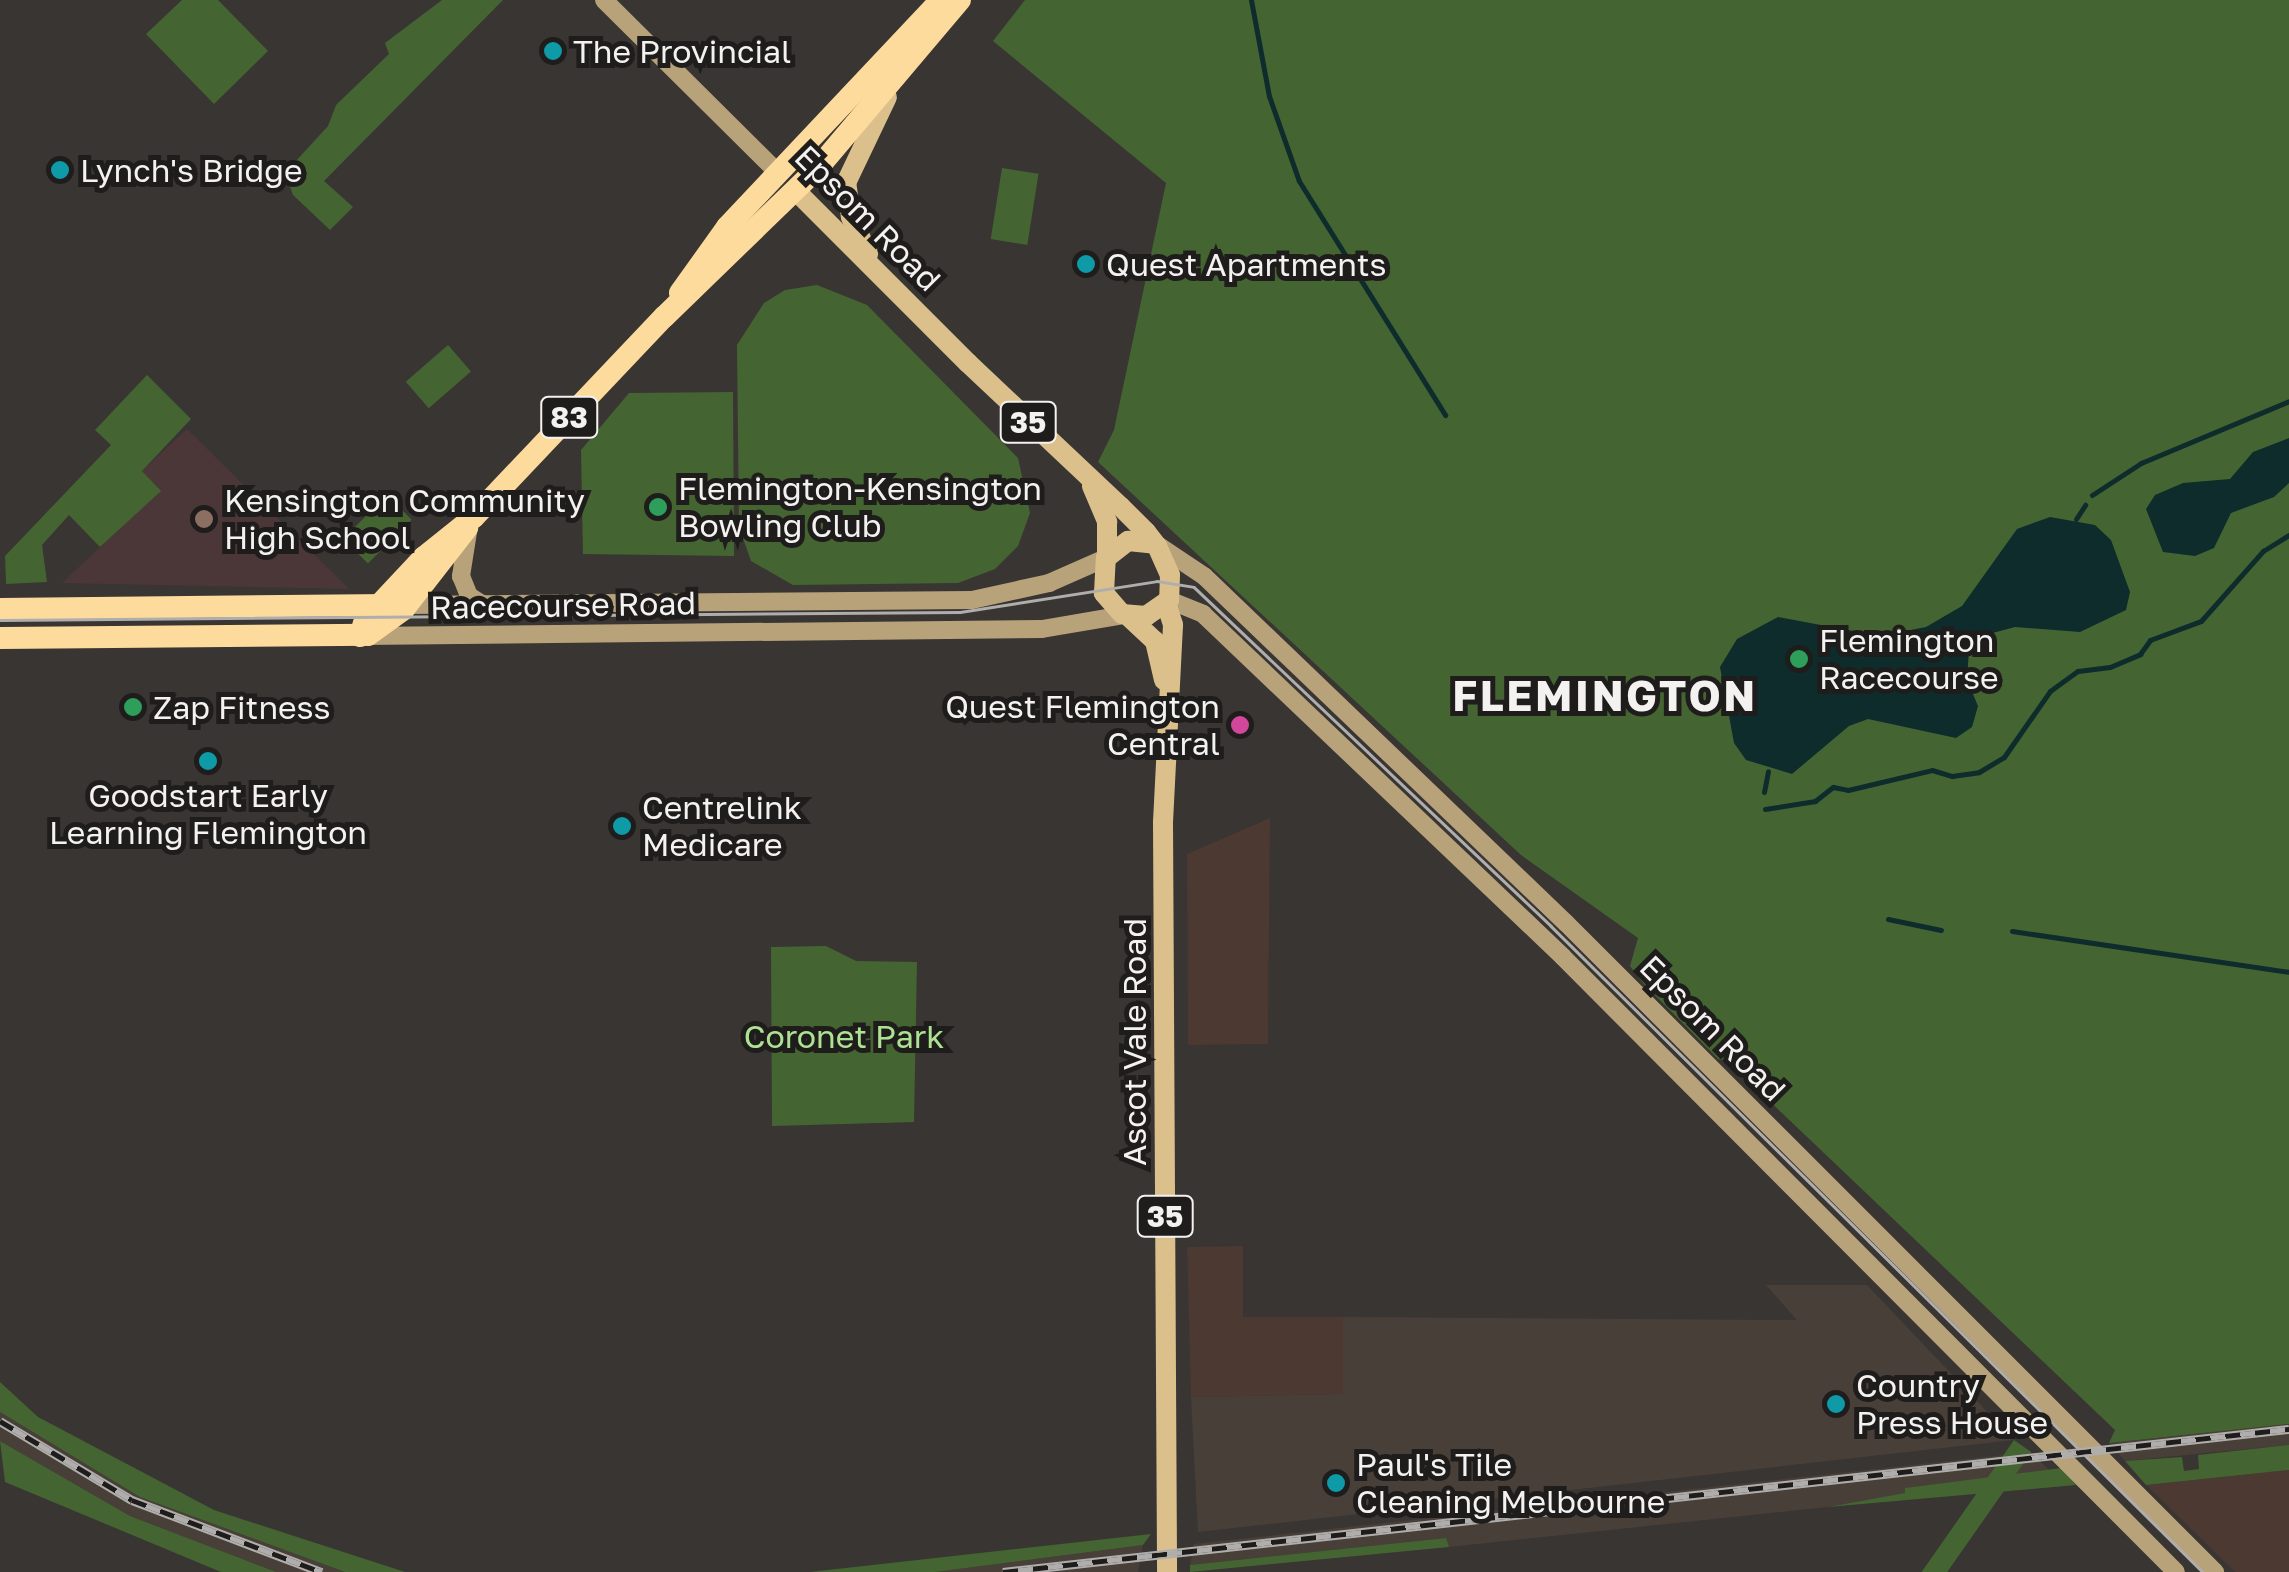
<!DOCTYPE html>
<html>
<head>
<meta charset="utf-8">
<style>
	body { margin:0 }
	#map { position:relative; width:2289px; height:1572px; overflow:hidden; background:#393533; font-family:"Golos Text",sans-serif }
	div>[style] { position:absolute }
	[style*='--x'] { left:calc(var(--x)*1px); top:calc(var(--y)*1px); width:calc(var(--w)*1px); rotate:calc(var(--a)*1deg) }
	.commercial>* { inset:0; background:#4c3931 }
	.built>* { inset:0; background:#483f39 }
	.education>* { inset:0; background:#4c3738 }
	.green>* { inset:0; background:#446532; transform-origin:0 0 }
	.water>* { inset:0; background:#0e2c2c }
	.stream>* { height:5px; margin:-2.5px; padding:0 2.5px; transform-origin:2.5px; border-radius:2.5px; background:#0e2c2c }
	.secondary>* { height:18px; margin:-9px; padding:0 9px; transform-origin:9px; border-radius:9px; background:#b8a27a }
	.primary>* { height:20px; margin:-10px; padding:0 10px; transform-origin:10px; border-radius:10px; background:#dcc08c }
	.highway>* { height:22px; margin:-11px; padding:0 11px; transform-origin:11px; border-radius:11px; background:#fddb9c }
	.tram>* { height:2.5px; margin:-1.25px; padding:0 1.25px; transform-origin:1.25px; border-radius:1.25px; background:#b0aeac }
	.rail>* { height:9px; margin-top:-4.5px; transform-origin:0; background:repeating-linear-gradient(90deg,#1f1d1c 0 15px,#b0aeac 0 30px); box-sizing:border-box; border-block:2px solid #b0aeac }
	.dots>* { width:28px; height:28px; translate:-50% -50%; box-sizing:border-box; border:5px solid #1f1d1c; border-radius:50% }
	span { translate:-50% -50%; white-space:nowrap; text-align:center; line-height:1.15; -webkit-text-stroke:10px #1f1d1c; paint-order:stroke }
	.shield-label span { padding:2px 8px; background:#1f1d1c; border:2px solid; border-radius:8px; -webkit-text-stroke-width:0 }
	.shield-label { font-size:30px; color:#f4f2f0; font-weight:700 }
	.poi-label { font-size:32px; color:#f4f2f0 }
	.left { translate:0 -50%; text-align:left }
	.right { translate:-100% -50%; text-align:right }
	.street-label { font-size:32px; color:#f4f2f0 }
	.park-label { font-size:32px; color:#aee293 }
	.district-label { font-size:42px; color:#f4f2f0; font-weight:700; letter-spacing:2.5px }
</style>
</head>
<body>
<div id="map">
	<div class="commercial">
		<i style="clip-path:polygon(1270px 818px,1268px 1044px,1188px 1045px,1187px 854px)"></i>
		<i style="clip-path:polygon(1243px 1246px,1243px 1317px,1343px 1317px,1343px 1394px,1191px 1397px,1187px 1247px)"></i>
		<i style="clip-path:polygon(2289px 1470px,2289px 1572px,2235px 1572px,2146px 1485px)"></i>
	</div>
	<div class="built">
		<i style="clip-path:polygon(1766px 1285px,1867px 1285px,2014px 1440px,1198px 1532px,1191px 1397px,1343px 1394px,1343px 1317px,1797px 1320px)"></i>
		<i style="clip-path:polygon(0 1412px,140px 1497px,345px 1572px,276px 1572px,130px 1516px,0 1441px)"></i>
		<i style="clip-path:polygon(2289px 1424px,2289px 1445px,2125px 1461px,2109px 1443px)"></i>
		<i style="clip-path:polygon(2031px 1452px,2049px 1470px,1906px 1488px,1906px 1493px,1828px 1507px,1449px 1547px,1445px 1538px,1190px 1565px,1194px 1544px)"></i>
		<i style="clip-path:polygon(1143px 1545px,1138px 1572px,935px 1572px)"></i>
	</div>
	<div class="education">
		<i style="clip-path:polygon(187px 429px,349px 589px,62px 583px,160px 491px,142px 471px)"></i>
	</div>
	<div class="green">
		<i style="clip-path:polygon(182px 0,218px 0,268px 51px,214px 104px,146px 34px)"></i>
		<i style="clip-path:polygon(442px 0,503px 0,324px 181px,353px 207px,330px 230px,293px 195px,285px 173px,328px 126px,336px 105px,389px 54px,385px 43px)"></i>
		<i style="clip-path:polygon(1025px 0,2289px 0,2289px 1424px,2109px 1443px,2115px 1430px,1761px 1093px,1766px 1068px,1718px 1059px,1642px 982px,1630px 966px,1638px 938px,1521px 855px,1098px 462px,1114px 430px,1166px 183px,993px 41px)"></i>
		<i style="left:1002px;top:168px;width:37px;height:72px;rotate:9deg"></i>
		<i style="clip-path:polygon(817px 285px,867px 305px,1018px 458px,1030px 513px,1018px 546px,995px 569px,958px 583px,793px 585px,751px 561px,739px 527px,737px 345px,764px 303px,785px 290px)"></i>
		<i style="left:448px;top:345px;width:35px;height:56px;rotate:49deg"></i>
		<i style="clip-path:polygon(147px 375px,191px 419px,142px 471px,161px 491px,100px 547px,69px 515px,42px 545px,47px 582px,6px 584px,5px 556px,111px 445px,95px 430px)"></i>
		<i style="clip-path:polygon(733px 392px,734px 556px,583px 554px,581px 450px,629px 393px)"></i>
		<i style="left:387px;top:495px;width:35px;height:62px;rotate:45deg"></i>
		<i style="clip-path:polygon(826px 946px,856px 961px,917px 962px,914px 1122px,772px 1126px,771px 947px)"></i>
		<i style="clip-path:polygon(0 1382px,38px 1417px,214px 1510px,405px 1572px,345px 1572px,140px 1497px,0 1412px)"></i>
		<i style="left:2014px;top:1440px;width:21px;height:825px;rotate:35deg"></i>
		<i style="clip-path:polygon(0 1441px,130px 1516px,276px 1572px,221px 1572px,5px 1482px)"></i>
		<i style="clip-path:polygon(2289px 1445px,2289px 1470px,2146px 1485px,2125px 1461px,2182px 1457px,2184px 1471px,2199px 1469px,2198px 1455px)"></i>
		<i style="clip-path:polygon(2062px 1468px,2076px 1485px,1828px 1507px,1905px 1493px,1905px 1488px)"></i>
		<i style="clip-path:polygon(1151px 1534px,1143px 1545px,935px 1572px,810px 1572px)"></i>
		<i style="clip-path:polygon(1446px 1538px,1449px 1547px,1190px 1572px,1190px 1565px)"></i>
	</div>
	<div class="water">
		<i style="clip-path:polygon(2289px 438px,2289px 483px,2274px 497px,2231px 513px,2214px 548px,2195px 556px,2163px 552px,2146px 509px,2155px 495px,2183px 483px,2230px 479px,2253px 452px)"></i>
		<i style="clip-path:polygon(2050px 517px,2095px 525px,2111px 540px,2130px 592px,2126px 610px,2080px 632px,2015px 627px,1989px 634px,1969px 649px,1967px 680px,1978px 706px,1972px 727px,1956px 738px,1868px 719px,1849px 726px,1792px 774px,1746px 760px,1734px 743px,1720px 667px,1737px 639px,1778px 617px,1880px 636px,1926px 627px,1962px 606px,2017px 529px)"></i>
	</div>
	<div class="stream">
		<i style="--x:1251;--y:0;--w:98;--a:79.4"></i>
		<i style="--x:1269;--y:96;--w:90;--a:70.6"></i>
		<i style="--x:1299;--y:181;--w:276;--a:58"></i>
		<i style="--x:2092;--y:495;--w:59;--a:-33.1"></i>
		<i style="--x:2141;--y:463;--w:160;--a:-22.7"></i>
		<i style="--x:2076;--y:519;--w:17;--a:-57"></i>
		<i style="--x:1764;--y:792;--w:21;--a:-79"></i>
		<i style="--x:1765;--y:809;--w:51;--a:-9.1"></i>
		<i style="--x:1815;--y:801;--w:23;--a:-38"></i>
		<i style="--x:1833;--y:787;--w:15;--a:11"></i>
		<i style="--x:1848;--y:790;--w:86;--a:-13.4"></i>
		<i style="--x:1932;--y:770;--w:21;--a:17"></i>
		<i style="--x:1952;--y:776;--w:27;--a:-8"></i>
		<i style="--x:1979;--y:772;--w:29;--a:-31"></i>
		<i style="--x:2004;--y:757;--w:80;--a:-55.1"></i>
		<i style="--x:2050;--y:691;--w:34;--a:-36"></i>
		<i style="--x:2078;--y:671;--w:32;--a:-7"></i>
		<i style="--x:2110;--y:667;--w:33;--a:-23"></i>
		<i style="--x:2140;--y:654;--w:17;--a:-54"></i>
		<i style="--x:2150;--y:640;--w:54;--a:-20.4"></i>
		<i style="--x:2201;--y:621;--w:94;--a:-48.5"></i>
		<i style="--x:2263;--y:551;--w:31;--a:-32"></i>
		<i style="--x:1888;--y:919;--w:54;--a:11.7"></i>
		<i style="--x:2012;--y:931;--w:280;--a:8.4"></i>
	</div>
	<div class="secondary">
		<i style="--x:604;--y:0;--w:244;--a:44.8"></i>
		<i style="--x:468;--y:532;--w:45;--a:99"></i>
		<i style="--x:461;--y:576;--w:22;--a:68"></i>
		<i style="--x:469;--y:596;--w:15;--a:32"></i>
		<i style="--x:1156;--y:544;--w:58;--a:33.7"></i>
		<i style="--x:1204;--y:576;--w:501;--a:43.79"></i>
		<i style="--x:1566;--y:923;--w:918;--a:45"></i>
		<i style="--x:1169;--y:600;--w:37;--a:22"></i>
		<i style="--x:1203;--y:614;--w:497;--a:43.6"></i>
		<i style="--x:1563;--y:957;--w:868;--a:45.09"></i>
		<i style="--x:407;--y:605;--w:565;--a:-0.51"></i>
		<i style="--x:972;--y:600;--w:79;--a:-12.4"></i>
		<i style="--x:1049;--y:583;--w:62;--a:-23.7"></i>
		<i style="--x:362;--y:636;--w:680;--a:-0.59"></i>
		<i style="--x:1042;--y:629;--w:84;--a:-9.6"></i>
	</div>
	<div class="primary">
		<i style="--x:796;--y:191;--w:243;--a:45"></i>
		<i style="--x:968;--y:363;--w:209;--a:43.3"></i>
		<i style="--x:1120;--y:506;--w:37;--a:45"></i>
		<i style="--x:1146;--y:532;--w:18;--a:52"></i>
		<i style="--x:1157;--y:546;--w:32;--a:66"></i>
		<i style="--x:1170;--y:575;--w:25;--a:92"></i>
		<i style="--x:1169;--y:600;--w:28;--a:145"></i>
		<i style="--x:1146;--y:616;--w:24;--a:-175"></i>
		<i style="--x:1122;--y:614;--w:28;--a:-131"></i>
		<i style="--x:1104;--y:593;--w:35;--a:-87"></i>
		<i style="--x:1106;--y:558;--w:28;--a:-38"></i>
		<i style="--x:1128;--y:541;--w:27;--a:6"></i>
		<i style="--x:868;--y:254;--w:41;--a:-114.7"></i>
		<i style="--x:851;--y:217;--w:34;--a:-98"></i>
		<i style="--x:846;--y:183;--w:95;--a:-64.5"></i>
		<i style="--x:1092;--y:486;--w:39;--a:67"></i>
		<i style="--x:1107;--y:522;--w:35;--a:90"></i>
		<i style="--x:1166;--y:603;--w:23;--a:72"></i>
		<i style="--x:1173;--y:625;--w:197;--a:92.9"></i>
		<i style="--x:1163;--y:822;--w:750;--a:89.69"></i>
		<i style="--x:1128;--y:616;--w:37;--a:43"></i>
		<i style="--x:1155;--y:641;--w:40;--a:77"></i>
	</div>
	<div class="highway">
		<i style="--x:680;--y:293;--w:81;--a:-54.5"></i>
		<i style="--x:727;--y:227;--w:312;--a:-46.7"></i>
		<i style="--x:0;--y:609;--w:389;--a:-0.6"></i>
		<i style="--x:360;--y:636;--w:17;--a:-73"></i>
		<i style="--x:365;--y:620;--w:86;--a:-46.9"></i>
		<i style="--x:424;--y:557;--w:64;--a:-38.7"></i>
		<i style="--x:474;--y:517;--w:276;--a:-46.5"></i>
		<i style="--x:664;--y:317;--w:214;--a:-44.1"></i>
		<i style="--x:818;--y:168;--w:220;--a:-49.8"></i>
		<i style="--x:0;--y:638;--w:368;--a:-0.5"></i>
		<i style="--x:368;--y:635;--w:44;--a:-35.8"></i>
		<i style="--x:404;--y:609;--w:103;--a:-52.1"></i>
	</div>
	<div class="tram">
		<i style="--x:0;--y:620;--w:960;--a:-0.48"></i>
		<i style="--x:960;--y:612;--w:199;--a:-8.9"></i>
		<i style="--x:1157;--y:581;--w:37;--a:9"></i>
		<i style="--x:1194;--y:587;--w:492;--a:43.5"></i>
		<i style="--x:1551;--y:926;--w:918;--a:44.74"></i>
	</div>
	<div class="rail">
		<i style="--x:0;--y:1421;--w:154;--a:30.9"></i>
		<i style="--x:132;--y:1500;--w:203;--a:20.8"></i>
		<i style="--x:1003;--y:1572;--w:1294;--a:-6.35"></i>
	</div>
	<div class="dots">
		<i style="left:553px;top:51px;background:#0f9aa8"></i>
		<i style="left:60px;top:170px;background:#0f9aa8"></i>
		<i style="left:1086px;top:264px;background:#0f9aa8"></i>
		<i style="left:658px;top:507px;background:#2e9e5b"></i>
		<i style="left:204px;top:519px;background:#8d6e63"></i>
		<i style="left:1799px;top:659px;background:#2e9e5b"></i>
		<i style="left:133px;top:707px;background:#2e9e5b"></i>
		<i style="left:1240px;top:725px;background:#d1479c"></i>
		<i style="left:208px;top:761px;background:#0f9aa8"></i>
		<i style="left:622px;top:826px;background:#0f9aa8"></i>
		<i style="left:1836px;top:1404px;background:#0f9aa8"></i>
		<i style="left:1336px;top:1483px;background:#0f9aa8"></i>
	</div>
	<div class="shield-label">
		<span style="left:569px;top:417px">83</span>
		<span style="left:1028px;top:422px">35</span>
		<span style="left:1165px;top:1216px">35</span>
	</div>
	<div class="poi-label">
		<span class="left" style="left:573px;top:51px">The Provincial</span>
		<span class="left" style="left:80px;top:170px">Lynch's Bridge</span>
		<span class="left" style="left:1106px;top:264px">Quest Apartments</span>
		<span class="left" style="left:678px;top:507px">Flemington-Kensington<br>Bowling Club</span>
		<span class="left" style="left:224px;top:519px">Kensington Community<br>High School</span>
		<span class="left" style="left:1819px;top:659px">Flemington<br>Racecourse</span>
		<span class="left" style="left:153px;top:707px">Zap Fitness</span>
		<span class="right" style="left:1220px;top:725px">Quest Flemington<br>Central</span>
		<span style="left:208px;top:814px">Goodstart Early<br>Learning Flemington</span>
		<span class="left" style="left:642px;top:826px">Centrelink<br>Medicare</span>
		<span class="left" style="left:1856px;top:1404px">Country<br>Press House</span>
		<span class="left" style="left:1356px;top:1483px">Paul's Tile<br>Cleaning Melbourne</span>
	</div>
	<div class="street-label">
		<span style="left:868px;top:218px;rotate:45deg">Epsom Road</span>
		<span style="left:563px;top:605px;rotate:-1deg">Racecourse Road</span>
		<span style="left:1713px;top:1028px;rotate:45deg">Epsom Road</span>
		<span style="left:1134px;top:1042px;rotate:-90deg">Ascot Vale Road</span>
	</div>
	<div class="park-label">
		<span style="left:844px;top:1036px">Coronet Park</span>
	</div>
	<div class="district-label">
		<span style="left:1605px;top:695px">FLEMINGTON</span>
	</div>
</div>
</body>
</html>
